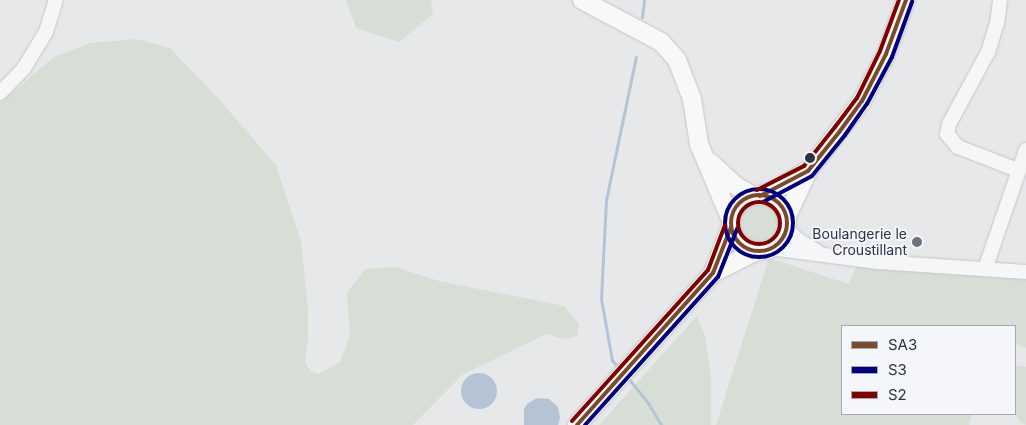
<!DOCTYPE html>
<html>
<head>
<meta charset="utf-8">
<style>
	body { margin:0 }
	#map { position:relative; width:1026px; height:425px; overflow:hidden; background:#e6e8ea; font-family:Inter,sans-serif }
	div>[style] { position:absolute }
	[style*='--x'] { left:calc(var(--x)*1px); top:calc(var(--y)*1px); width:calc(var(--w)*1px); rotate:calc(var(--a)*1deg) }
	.green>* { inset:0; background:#d6ded6 }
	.round { border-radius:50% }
	.water>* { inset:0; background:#b4c4d5 }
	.stream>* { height:3px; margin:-1.5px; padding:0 1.5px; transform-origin:1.5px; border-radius:1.5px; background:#b4c4d5 }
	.roads { filter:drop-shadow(0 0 1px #c4c6c8) drop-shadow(0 0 1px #c4c6c8) }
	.minor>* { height:14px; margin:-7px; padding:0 7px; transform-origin:7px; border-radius:7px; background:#f5f6f7 }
	.major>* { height:18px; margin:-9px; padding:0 9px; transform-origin:9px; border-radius:9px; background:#f8f8f8 }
	.major>.ring { margin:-9px; padding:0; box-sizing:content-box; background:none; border:18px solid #f8f8f8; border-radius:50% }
	.bus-1>* { height:4px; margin:-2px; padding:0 2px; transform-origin:2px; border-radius:2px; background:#7a4b2a }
	.bus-1>.ring { margin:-2px; padding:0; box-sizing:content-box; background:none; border:4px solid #7a4b2a; border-radius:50% }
	.bus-2>* { height:4px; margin:-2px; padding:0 2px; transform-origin:2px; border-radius:2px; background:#000080 }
	.bus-2>.ring { margin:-2px; padding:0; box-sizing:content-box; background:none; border:4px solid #000080; border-radius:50% }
	.bus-3>* { height:4px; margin:-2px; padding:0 2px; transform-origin:2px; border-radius:2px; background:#800000 }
	.bus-3>.ring { margin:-2px; padding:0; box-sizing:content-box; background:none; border:4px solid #800000; border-radius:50% }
	.dots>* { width:14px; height:14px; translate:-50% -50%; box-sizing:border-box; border:2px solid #f4f6f9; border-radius:50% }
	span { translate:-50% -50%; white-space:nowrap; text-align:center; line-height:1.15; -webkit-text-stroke:4px #f4f6f9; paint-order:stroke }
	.poi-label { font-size:14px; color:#2b3445 }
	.right { translate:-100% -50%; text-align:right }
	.legend { position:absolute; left:841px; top:325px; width:175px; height:90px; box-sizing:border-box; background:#f4f6f9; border:1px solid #a4a8b1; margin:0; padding:6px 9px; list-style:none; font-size:15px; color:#2b3445 }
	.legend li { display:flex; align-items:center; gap:10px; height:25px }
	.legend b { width:25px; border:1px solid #a4a8b1 }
</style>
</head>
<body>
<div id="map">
	<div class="green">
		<i style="clip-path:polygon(346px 0,431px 0,433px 14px,399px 42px,356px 28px)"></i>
		<i style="clip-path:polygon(136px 39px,170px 48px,216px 96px,276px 165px,301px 242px,308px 309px,308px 339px,305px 361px,310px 371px,319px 374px,340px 362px,350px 336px,347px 292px,366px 269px,395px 267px,439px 281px,564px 306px,579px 324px,577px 336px,565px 339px,546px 334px,462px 375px,413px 425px,0 425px,0 103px,54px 57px,90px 43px)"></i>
		<i class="round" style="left:737px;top:201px;width:44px;height:44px"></i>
		<i style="clip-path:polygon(769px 258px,849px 284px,857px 265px,1026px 275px,1026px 348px,1015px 344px,1015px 326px,842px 326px,842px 414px,972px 414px,969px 425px,716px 425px)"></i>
		<i style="clip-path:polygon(697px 316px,705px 336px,711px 379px,711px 425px,599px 425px)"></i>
		<i style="clip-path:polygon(1015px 365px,1026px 367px,1026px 425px,1020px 422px,1015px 413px)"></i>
	</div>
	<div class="water">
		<i class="round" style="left:461px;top:373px;width:36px;height:36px"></i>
		<i style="clip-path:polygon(537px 398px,549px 399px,558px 407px,560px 418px,558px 425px,524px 425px,524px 409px,527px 404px)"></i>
	</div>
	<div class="stream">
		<i style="--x:642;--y:17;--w:17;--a:-83"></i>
		<i style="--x:620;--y:370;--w:13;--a:-129"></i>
		<i style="--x:612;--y:360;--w:62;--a:-100.2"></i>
		<i style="--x:601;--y:299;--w:99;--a:-87.1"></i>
		<i style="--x:606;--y:200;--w:146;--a:-78.2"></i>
		<i style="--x:628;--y:378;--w:32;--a:51"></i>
		<i style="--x:648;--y:403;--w:26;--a:59"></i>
	</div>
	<div class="roads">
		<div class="minor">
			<i style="--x:1000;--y:0;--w:23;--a:97"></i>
			<i style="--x:997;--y:23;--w:30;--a:107"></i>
			<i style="--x:988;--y:52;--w:82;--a:118.4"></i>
			<i style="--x:949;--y:124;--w:10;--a:101"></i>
			<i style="--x:947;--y:134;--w:17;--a:50"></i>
			<i style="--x:958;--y:147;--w:64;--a:21"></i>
			<i style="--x:0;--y:93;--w:35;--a:-46"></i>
			<i style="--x:24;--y:68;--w:42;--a:-58.6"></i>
			<i style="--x:46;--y:32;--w:34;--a:-73"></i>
			<i style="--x:786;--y:228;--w:17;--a:45"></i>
			<i style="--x:798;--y:240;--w:23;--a:31"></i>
			<i style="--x:770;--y:248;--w:109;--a:7.4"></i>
			<i style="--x:878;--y:262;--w:148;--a:3.9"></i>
			<i style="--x:985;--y:269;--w:126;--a:-71"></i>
		</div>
		<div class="major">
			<i style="--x:582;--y:0;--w:89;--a:28"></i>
			<i style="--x:661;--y:42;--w:24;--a:48"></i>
			<i style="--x:677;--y:60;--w:42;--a:69"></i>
			<i style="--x:692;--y:99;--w:46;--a:81.2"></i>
			<i style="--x:699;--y:144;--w:82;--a:67.2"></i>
			<i style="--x:711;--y:163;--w:34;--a:43"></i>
			<i style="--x:736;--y:186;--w:20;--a:30"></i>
			<i class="ring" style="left:731px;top:195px;width:38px;height:38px"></i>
			<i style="--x:760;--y:196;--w:24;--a:-24"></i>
			<i style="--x:782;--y:186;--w:29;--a:-31"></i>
			<i style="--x:786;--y:218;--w:52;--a:-64.9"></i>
			<i style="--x:808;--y:171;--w:88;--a:-52.4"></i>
			<i style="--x:862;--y:101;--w:53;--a:-62.9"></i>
			<i style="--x:886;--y:54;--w:58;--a:-69.7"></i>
			<i style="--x:713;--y:273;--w:49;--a:-68.6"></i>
			<i style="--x:577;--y:425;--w:204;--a:-48.2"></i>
			<i style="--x:713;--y:273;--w:49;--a:-26.6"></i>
		</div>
	</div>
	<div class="bus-1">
		<i class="ring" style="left:731px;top:195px;width:52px;height:52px"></i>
		<i style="--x:760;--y:196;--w:54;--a:-27.5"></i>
		<i style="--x:808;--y:171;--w:51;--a:-51.3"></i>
		<i style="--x:840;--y:131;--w:37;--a:-54"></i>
		<i style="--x:862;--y:101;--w:53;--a:-62.9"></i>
		<i style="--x:886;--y:54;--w:58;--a:-69.7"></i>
		<i style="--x:577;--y:425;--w:204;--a:-48.2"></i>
		<i style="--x:713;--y:273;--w:49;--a:-68.6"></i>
	</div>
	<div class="bus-2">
		<i class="ring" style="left:725px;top:189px;width:64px;height:64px"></i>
		<i style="--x:763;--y:202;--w:55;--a:-28"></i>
		<i style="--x:812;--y:176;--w:53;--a:-51.2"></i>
		<i style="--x:845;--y:135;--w:38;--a:-55"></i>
		<i style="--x:867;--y:104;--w:53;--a:-62"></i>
		<i style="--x:892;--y:57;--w:59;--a:-70"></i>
		<i style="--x:585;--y:425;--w:199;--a:-48.1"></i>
		<i style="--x:718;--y:277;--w:52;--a:-68.4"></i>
	</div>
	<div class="bus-3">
		<i style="--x:757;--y:190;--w:53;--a:-27.1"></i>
		<i style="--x:804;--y:166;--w:50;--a:-51.5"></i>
		<i style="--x:835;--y:127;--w:36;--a:-53"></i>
		<i style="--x:857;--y:98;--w:52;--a:-63.9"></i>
		<i style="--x:880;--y:51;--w:54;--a:-69.6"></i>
		<i class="ring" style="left:738px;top:202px;width:38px;height:38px"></i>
		<i style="--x:572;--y:421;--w:203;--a:-48"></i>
		<i style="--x:708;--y:270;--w:48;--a:-69.3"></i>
	</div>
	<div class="dots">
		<i style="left:810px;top:158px;background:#2b3445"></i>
		<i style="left:917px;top:242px;background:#6c737f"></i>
	</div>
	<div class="poi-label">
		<span class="right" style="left:907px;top:242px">Boulangerie le<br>Croustillant</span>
	</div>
	<ul class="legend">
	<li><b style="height:6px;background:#7a4b2a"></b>SA3</li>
	<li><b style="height:6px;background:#000080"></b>S3</li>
	<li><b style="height:6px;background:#800000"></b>S2</li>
	</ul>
</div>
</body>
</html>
